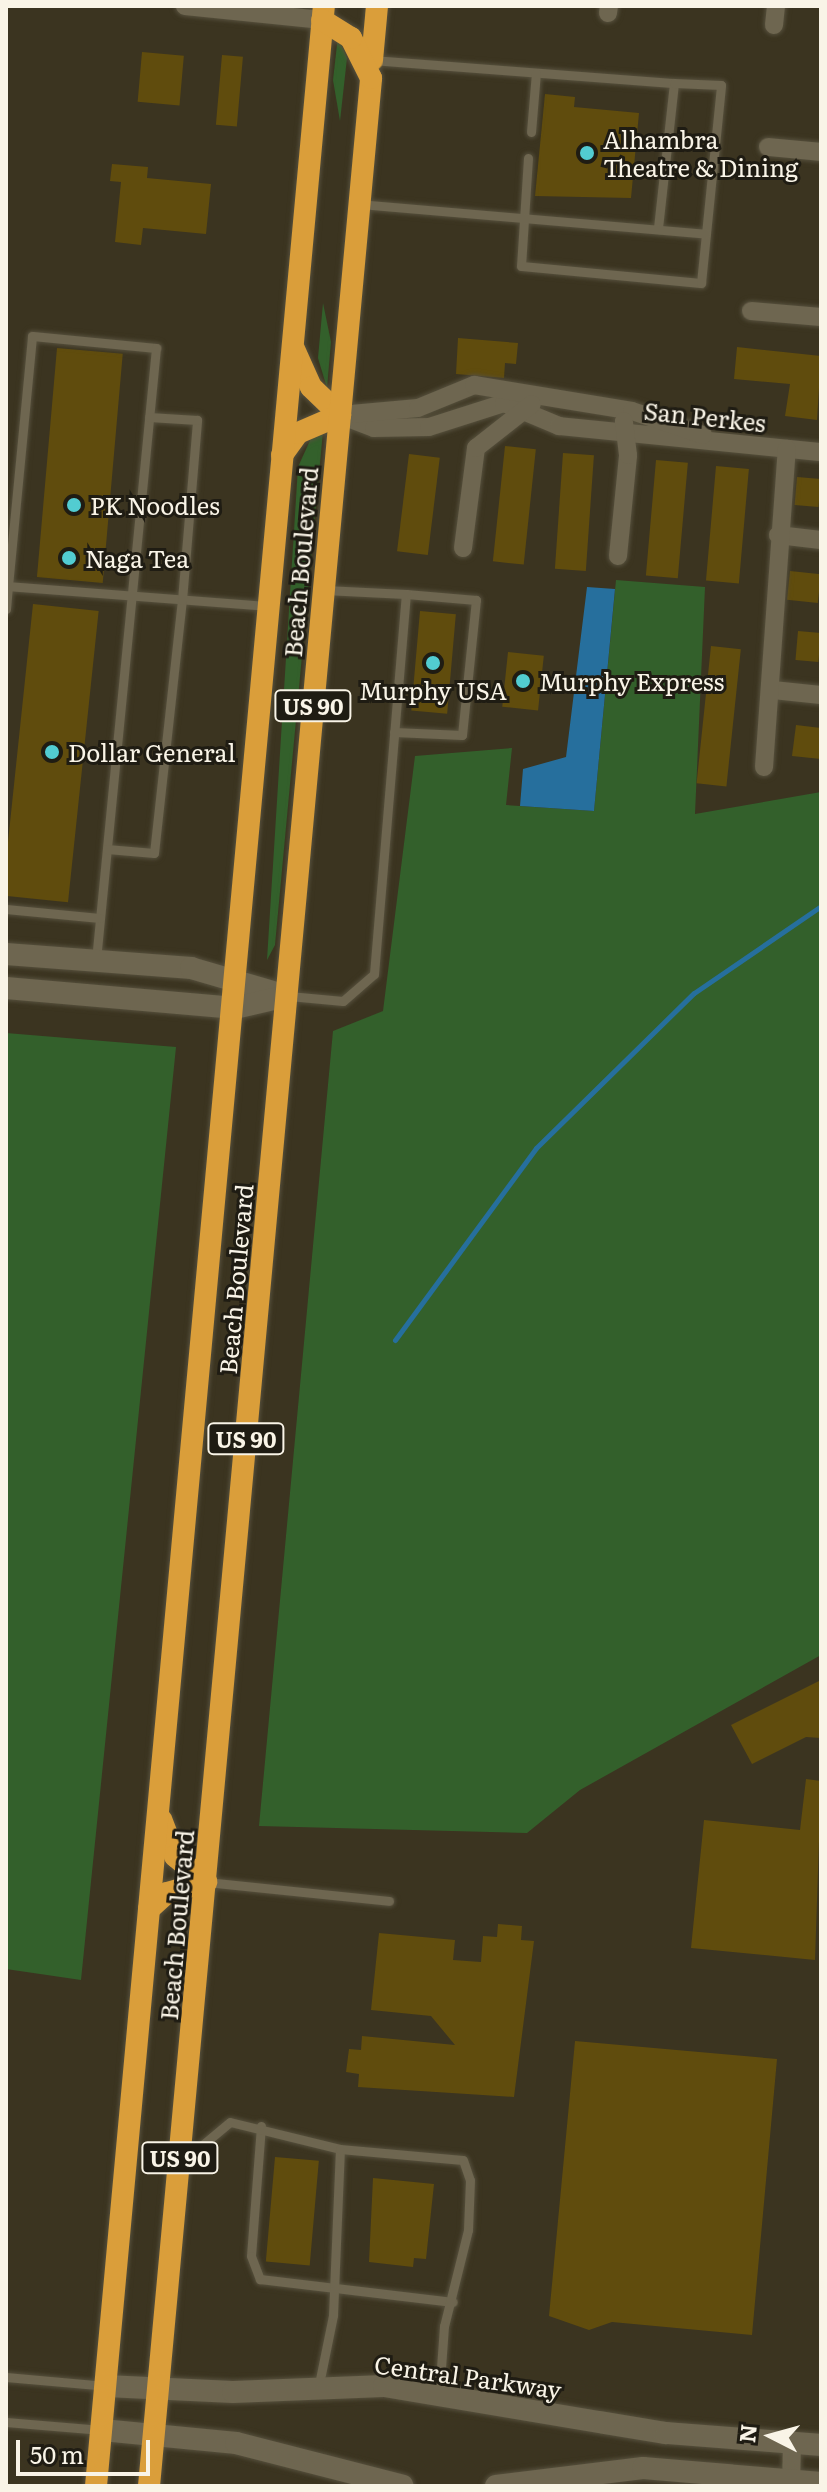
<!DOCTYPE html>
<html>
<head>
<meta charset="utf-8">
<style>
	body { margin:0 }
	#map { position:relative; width:827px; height:2492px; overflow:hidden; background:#3b3420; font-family:Literata,serif }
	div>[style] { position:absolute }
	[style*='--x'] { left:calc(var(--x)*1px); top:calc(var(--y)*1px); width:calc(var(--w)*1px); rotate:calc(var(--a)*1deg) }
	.green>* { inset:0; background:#33602b }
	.water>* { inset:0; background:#266f9d }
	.stream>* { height:5px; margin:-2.5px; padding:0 2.5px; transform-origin:2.5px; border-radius:2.5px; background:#266f9d }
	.building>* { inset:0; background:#604c0d; transform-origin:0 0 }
	.roads { filter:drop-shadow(0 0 2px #56503d) drop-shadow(0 0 2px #56503d) }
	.service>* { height:9px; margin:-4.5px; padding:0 4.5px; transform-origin:4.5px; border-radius:4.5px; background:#6e6650 }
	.minor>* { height:18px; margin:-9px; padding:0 9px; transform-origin:9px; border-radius:9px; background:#6e6650 }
	.tertiary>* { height:22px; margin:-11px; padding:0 11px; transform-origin:11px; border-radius:11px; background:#6e6650 }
	.trunk>* { height:22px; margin:-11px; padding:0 11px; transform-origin:11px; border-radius:11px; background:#da9e3a }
	.dots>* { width:22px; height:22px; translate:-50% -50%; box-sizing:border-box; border:4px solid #1f1c13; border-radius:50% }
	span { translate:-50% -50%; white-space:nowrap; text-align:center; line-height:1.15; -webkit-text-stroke:6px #1f1c13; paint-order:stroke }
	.shield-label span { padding:2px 6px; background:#1f1c13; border:2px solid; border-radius:6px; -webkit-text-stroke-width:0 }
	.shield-label { font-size:22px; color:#f9f4e7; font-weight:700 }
	.poi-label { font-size:24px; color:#f9f4e7 }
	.left { translate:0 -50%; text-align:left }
	.street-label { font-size:24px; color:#f9f4e7 }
	.frame { position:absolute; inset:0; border:8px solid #f9f4e7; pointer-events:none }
	.north { position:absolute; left:731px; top:2396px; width:80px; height:80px; -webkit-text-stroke:6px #1f1c13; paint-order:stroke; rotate:276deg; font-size:22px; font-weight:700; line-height:32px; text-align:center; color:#f9f4e7 }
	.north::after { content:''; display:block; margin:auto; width:28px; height:36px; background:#f9f4e7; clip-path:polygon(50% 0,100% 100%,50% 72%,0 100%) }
	.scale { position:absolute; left:16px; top:2440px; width:134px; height:36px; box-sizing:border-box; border:4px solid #f9f4e7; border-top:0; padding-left:10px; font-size:24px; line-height:28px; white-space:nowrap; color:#f9f4e7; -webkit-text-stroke:6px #1f1c13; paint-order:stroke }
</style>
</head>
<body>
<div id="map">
	<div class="green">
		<i style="clip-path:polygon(338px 36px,347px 58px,340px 121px,333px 80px)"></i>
		<i style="clip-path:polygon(323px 303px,331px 342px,327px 388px,318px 358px)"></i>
		<i style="clip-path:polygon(323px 431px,275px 945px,267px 960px,298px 467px,312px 436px)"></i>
		<i style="clip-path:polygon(616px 580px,705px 587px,695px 814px,821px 792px,821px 1655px,580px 1790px,527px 1833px,259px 1826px,333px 1031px,383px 1011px,415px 756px,512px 748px,506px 805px,594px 811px)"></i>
		<i style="clip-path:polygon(6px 1033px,176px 1047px,81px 1980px,6px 1969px)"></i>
	</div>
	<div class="water">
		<i style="clip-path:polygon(587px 587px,615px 589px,594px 811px,520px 806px,523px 769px,566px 757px)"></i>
	</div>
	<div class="stream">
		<i style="--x:395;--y:1340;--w:238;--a:-53.7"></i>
		<i style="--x:536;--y:1148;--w:221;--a:-44.5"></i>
		<i style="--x:694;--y:993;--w:154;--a:-34.4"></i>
	</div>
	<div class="building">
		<i style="left:142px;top:52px;width:42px;height:50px;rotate:5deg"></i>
		<i style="left:222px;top:55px;width:21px;height:70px;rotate:5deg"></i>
		<i style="clip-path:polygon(545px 94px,575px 97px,574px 107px,639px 113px,631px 198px,535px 196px)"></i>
		<i style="clip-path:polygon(112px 164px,148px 167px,147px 178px,211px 184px,206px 234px,143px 228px,141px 245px,115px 242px,121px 182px,110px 181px)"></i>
		<i style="clip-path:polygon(458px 338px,518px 343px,516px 364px,505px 363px,504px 378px,456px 374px)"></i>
		<i style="clip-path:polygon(737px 347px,821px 356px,817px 420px,785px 416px,790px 384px,734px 379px)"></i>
		<i style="left:57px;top:348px;width:66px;height:230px;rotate:5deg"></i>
		<i style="left:505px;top:446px;width:31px;height:116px;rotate:6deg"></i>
		<i style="left:563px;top:453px;width:31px;height:116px;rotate:4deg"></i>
		<i style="left:409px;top:454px;width:31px;height:98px;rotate:7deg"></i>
		<i style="left:656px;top:460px;width:32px;height:116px;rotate:5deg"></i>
		<i style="left:716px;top:466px;width:33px;height:115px;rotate:5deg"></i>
		<i style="left:797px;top:477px;width:24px;height:28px;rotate:5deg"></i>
		<i style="left:790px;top:571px;width:31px;height:29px;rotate:6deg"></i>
		<i style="left:33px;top:604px;width:66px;height:293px;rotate:6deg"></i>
		<i style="left:420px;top:611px;width:36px;height:100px;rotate:5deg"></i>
		<i style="left:798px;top:631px;width:23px;height:29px;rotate:5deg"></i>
		<i style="left:711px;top:646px;width:30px;height:138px;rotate:6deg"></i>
		<i style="left:508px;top:652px;width:36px;height:55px;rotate:6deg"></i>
		<i style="clip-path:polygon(796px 725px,821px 728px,821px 759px,792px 756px)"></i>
		<i style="clip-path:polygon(821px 1680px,821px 1738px,806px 1737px,752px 1764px,731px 1725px)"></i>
		<i style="clip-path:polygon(806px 1779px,821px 1781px,815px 1960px,691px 1948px,704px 1820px,800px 1830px)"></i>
		<i style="clip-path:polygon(498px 1924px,522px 1926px,521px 1940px,534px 1941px,514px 2097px,358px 2087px,359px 2074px,346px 2072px,349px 2049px,361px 2050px,362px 2036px,455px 2045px,431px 2016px,371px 2010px,379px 1933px,455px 1940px,453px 1960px,481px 1962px,483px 1936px,497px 1937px)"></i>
		<i style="clip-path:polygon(575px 2041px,777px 2059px,752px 2335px,612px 2322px,589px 2330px,549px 2316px)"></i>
		<i style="left:275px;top:2157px;width:44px;height:105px;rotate:5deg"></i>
		<i style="clip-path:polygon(373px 2178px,434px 2184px,426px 2259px,414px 2258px,413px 2267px,369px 2262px)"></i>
	</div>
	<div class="roads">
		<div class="service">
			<i style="--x:373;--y:60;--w:302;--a:4.4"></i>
			<i style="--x:674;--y:83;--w:147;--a:96.3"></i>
			<i style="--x:531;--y:132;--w:59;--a:-85.2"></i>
			<i style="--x:528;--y:158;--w:108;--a:93.7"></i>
			<i style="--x:521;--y:266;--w:181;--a:5.4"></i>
			<i style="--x:701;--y:283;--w:199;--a:-84.2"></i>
			<i style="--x:721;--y:85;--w:47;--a:-177.6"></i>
			<i style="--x:359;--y:204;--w:348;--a:4.9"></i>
			<i style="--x:8;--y:586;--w:251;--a:-84.5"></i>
			<i style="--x:32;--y:336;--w:125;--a:5.5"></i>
			<i style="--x:156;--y:348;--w:615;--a:95.6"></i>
			<i style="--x:6;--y:609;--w:23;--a:-85"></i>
			<i style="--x:8;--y:586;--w:261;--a:4.4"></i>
			<i style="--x:394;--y:732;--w:68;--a:2.5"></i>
			<i style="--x:462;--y:735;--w:136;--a:-84.1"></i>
			<i style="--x:476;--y:600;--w:70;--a:-175.1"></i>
			<i style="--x:107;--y:849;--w:47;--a:4.9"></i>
			<i style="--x:154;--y:853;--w:255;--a:-83.7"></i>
			<i style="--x:182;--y:600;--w:181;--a:-85.2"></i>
			<i style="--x:197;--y:420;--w:48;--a:-176.4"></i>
			<i style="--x:6;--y:909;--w:94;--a:5.5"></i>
			<i style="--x:289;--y:996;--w:54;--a:5.3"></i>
			<i style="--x:343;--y:1001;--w:41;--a:-41.1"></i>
			<i style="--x:374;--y:974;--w:381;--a:-85.2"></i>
			<i style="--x:406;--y:594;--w:82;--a:-177.2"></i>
			<i style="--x:206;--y:1882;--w:184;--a:5.9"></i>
			<i style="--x:261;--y:2126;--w:130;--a:94.4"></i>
			<i style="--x:251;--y:2256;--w:25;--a:69"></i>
			<i style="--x:260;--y:2279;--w:194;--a:6.8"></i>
			<i style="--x:182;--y:2162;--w:62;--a:-39.8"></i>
			<i style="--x:230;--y:2122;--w:113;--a:13.8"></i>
			<i style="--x:6;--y:2377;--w:100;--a:5.1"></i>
			<i style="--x:318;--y:2389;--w:76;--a:-78.5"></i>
			<i style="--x:333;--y:2315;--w:166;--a:-87.6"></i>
			<i style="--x:340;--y:2149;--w:123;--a:5.1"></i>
			<i style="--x:463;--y:2160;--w:21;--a:71"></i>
			<i style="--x:470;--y:2180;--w:50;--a:92.3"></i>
			<i style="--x:468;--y:2230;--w:99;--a:104"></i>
			<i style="--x:444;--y:2326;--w:69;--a:94.1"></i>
			<i style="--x:6;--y:2422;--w:96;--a:4.8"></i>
		</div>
		<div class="minor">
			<i style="--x:185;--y:6;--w:138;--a:5.8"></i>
			<i style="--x:608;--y:13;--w:7;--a:-82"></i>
			<i style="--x:774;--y:25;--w:19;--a:-84"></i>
			<i style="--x:768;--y:147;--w:53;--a:5.4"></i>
			<i style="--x:751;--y:311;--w:70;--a:4.9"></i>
			<i style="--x:340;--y:415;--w:36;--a:21"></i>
			<i style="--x:374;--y:428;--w:55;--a:-1"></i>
			<i style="--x:429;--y:427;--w:79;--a:-17.7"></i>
			<i style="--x:504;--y:403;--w:60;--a:22.7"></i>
			<i style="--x:559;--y:426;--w:263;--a:5.7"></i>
			<i style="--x:340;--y:415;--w:78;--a:-5.1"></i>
			<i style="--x:418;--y:408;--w:61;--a:-22.3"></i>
			<i style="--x:474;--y:385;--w:160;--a:9.3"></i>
			<i style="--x:632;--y:411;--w:75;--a:18.7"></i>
			<i style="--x:778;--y:535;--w:43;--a:6.6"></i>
			<i style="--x:463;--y:548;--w:101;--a:-82.6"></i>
			<i style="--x:476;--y:448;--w:71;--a:-38.2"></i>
			<i style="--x:618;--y:556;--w:101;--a:-84.3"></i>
			<i style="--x:628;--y:455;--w:34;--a:-97"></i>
			<i style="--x:773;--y:690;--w:48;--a:5.9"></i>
			<i style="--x:764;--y:767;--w:319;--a:-85.9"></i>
			<i style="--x:791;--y:2486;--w:43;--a:-88.7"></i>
		</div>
		<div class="tertiary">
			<i style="--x:6;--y:954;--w:186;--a:4.3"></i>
			<i style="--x:191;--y:968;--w:100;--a:16.3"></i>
			<i style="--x:6;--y:988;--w:230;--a:5"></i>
			<i style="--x:235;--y:1008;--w:53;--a:-13"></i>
			<i style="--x:106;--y:2386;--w:127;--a:2.7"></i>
			<i style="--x:233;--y:2392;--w:151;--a:-2.3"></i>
			<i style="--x:384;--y:2386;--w:286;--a:9.5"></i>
			<i style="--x:666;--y:2433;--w:155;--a:4.4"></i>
			<i style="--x:102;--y:2430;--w:135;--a:5.5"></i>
			<i style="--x:236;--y:2443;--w:172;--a:14.4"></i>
			<i style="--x:496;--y:2486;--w:148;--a:-7"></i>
			<i style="--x:643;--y:2468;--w:179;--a:4.8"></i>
		</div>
		<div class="trunk">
			<i style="--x:372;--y:60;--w:54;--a:-84.7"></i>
			<i style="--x:294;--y:349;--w:42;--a:65.9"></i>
			<i style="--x:311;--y:387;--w:40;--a:44"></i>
			<i style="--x:282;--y:455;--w:27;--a:-54"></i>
			<i style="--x:298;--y:433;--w:46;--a:-23.2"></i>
			<i style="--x:161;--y:1819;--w:40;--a:69"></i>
			<i style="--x:175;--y:1856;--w:40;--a:40"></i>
			<i style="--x:149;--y:1909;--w:24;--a:-42"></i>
			<i style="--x:167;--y:1893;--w:41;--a:-15.8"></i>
			<i style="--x:96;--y:2486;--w:2490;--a:-84.75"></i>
			<i style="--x:149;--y:2486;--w:2418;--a:-84.73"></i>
			<i style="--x:371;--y:78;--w:45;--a:-116.6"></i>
			<i style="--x:351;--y:38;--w:34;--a:-148"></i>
		</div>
	</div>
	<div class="dots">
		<i style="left:587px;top:153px;background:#52ccd1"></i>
		<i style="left:74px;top:505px;background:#52ccd1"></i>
		<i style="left:69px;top:558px;background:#52ccd1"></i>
		<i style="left:433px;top:663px;background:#52ccd1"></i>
		<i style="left:523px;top:681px;background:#52ccd1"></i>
		<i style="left:52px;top:752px;background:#52ccd1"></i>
	</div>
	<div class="shield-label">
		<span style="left:313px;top:706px">US 90</span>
		<span style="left:246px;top:1439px">US 90</span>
		<span style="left:180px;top:2158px">US 90</span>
	</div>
	<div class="poi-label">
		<span class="left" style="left:603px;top:153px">Alhambra<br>Theatre &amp; Dining</span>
		<span class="left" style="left:90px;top:505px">PK Noodles</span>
		<span class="left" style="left:85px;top:558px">Naga Tea</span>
		<span class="left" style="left:539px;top:681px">Murphy Express</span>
		<span style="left:433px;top:690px">Murphy USA</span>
		<span class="left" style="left:68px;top:752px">Dollar General</span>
	</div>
	<div class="street-label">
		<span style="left:705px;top:416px;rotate:6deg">San Perkes</span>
		<span style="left:300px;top:562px;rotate:-85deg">Beach Boulevard</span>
		<span style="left:235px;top:1279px;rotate:-85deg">Beach Boulevard</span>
		<span style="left:176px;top:1925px;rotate:-85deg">Beach Boulevard</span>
		<span style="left:468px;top:2376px;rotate:8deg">Central Parkway</span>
	</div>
	<div class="frame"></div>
	<div class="north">N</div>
	<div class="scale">50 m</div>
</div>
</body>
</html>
